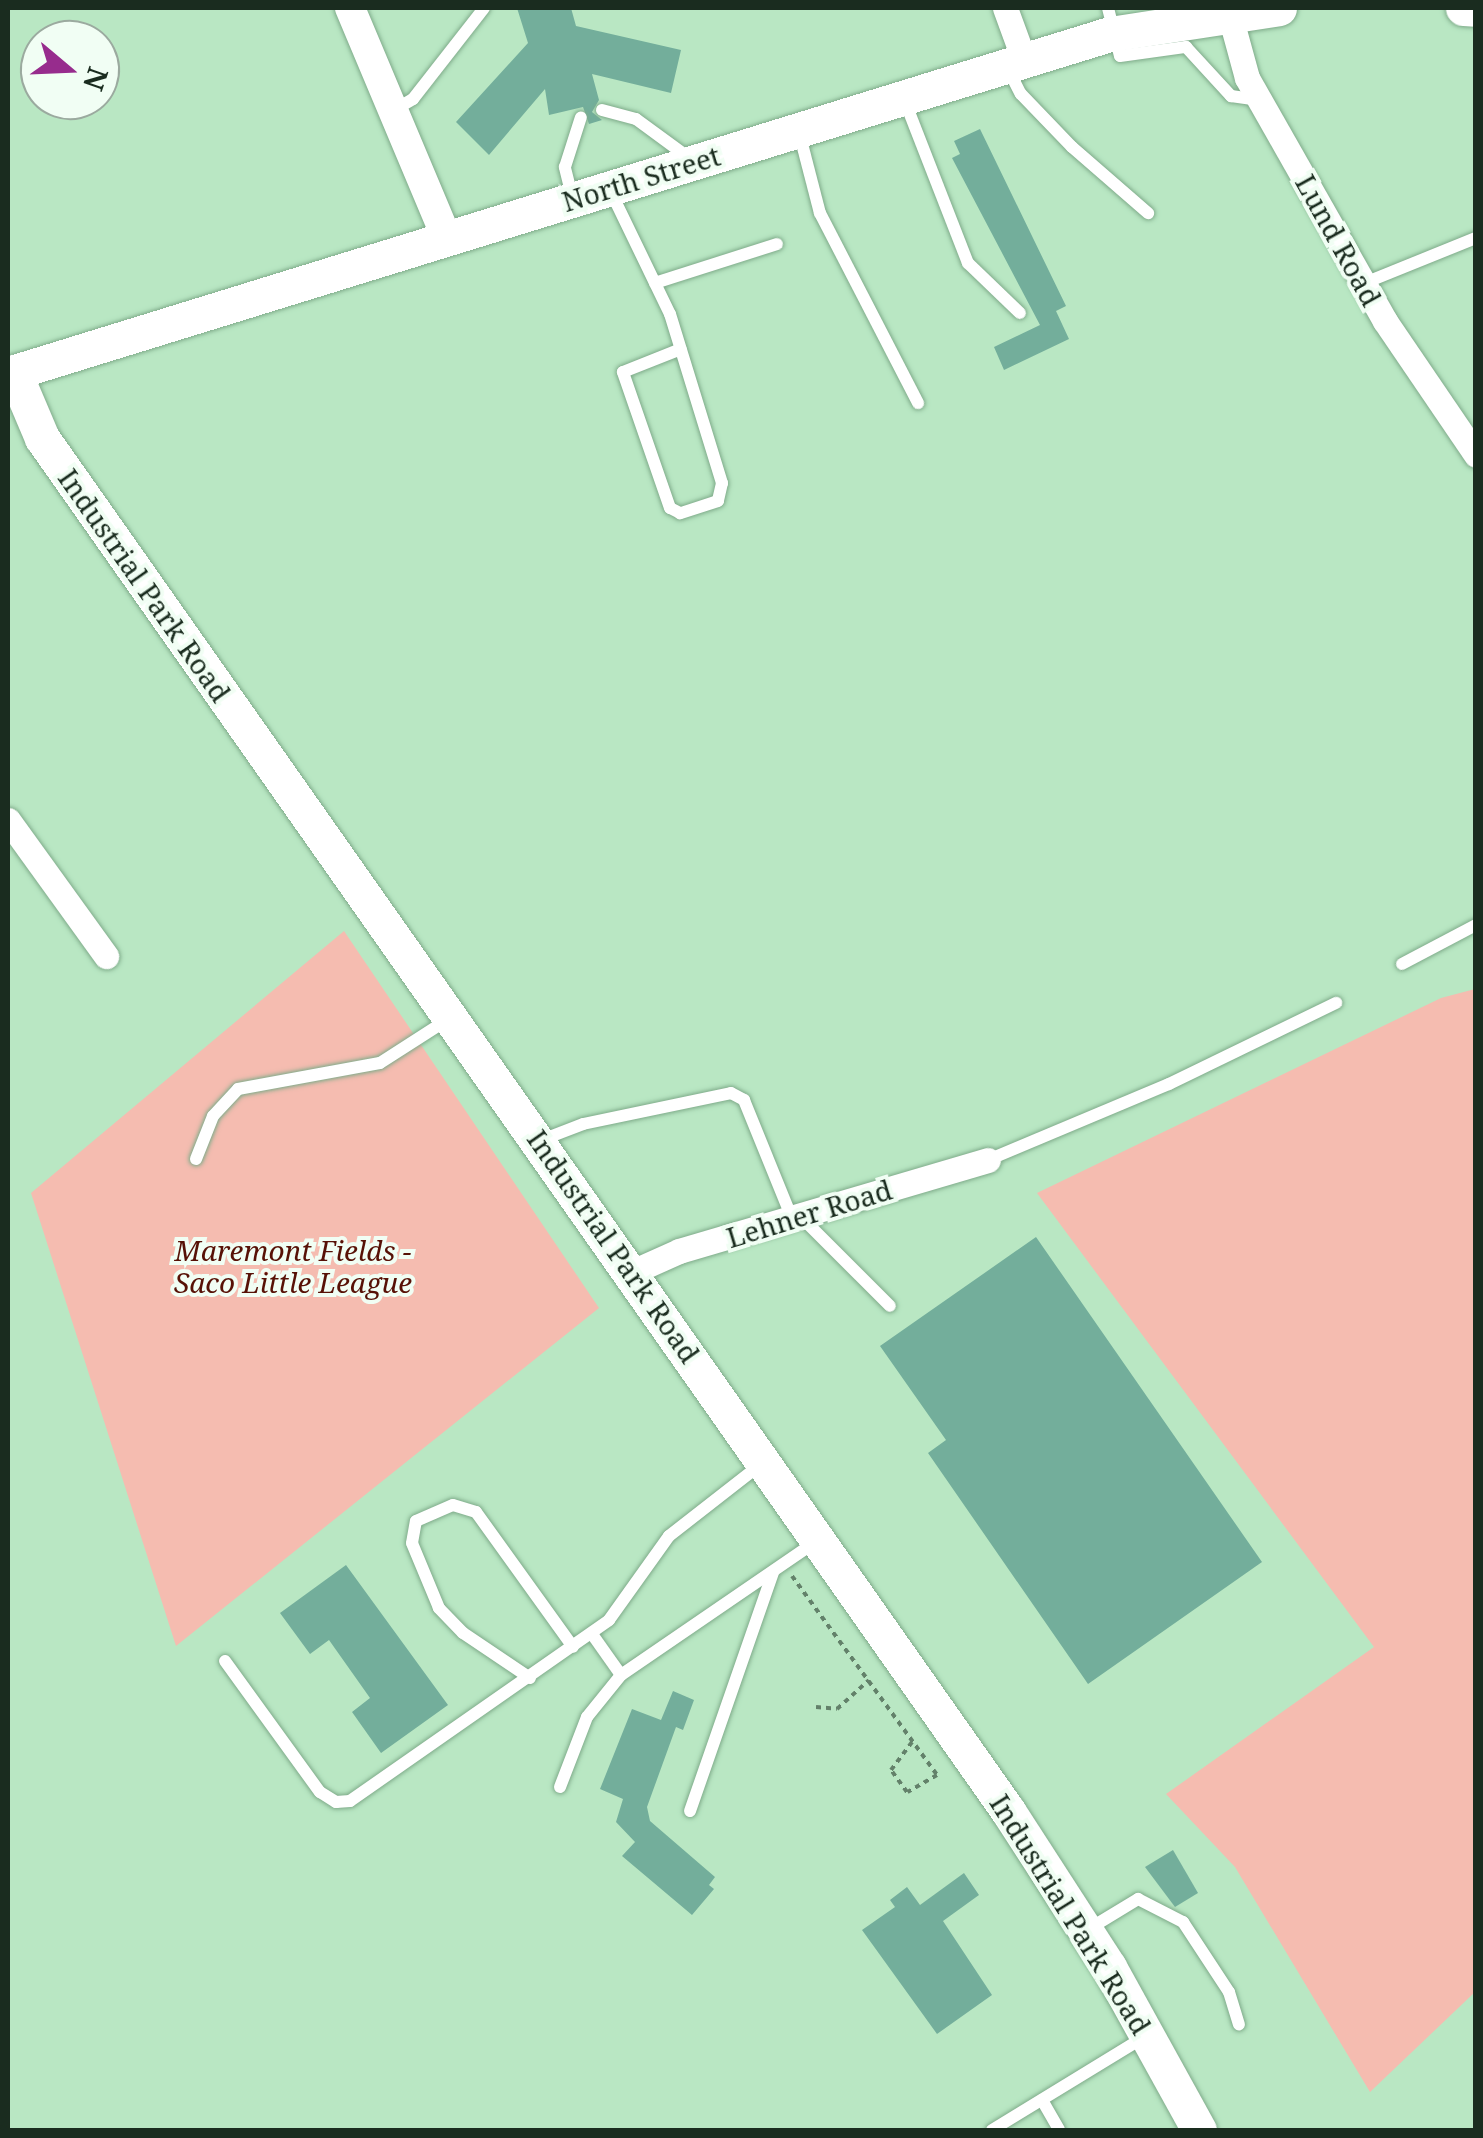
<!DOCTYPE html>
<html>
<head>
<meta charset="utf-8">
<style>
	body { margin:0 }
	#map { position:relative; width:1483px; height:2138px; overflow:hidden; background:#b9e7c3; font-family:"Noto Serif",serif }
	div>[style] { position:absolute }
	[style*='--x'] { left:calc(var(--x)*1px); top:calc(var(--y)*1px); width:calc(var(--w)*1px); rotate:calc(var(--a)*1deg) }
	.green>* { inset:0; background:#f5bcb0 }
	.building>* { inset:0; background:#73ae9b }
	.path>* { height:4px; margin-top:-2px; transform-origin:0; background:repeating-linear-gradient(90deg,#63816a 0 5px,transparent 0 10px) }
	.roads { filter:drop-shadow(0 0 2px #7fab8a) drop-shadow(0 0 2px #7fab8a) }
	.service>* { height:12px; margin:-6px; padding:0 6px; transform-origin:6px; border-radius:6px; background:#fff }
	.minor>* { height:25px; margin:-12.5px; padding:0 12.5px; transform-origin:12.5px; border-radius:12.5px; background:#fff }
	.tertiary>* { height:30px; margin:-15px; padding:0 15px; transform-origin:15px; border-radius:15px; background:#fff }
	.secondary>* { height:35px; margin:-17.5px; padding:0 17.5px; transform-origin:17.5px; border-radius:17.5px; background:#fff }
	.motorway>* { height:45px; margin:-22.5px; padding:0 22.5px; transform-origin:22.5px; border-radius:22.5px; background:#fff }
	span { translate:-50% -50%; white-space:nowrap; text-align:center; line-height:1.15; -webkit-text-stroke:8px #f1fef4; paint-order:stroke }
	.street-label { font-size:28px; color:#1a2c1f }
	.park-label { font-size:28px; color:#571106; font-style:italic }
	.frame { position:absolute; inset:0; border:10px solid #1a2c1f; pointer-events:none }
	.north { position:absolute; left:20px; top:20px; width:100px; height:100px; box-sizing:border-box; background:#f1fef4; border:2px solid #9baa9f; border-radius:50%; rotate:109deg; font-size:28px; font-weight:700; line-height:40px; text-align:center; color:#1a2c1f }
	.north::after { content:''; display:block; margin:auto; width:35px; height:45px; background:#972c8d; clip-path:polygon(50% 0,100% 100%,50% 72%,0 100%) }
</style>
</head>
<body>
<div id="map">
	<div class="green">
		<i style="clip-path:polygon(344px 931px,599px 1308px,176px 1646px,31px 1193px)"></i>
		<i style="clip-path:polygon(1475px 989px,1475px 1992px,1370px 2092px,1235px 1867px,1166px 1794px,1374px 1647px,1037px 1193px,1441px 998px)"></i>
	</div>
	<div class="building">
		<i style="clip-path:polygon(517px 8px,571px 8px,576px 26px,681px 50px,671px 93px,592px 74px,599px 100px,592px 112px,602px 120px,589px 124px,583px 107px,549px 115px,545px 89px,489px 155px,456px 122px,528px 43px)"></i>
		<i style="clip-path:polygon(980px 129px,1066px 306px,1056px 311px,1069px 339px,1004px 370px,994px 347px,1040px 325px,952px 158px,960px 154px,954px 141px)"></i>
		<i style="clip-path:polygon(1036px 1237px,1262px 1562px,1088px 1684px,928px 1453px,946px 1440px,880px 1346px)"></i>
		<i style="clip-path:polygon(346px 1565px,448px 1705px,381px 1753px,352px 1712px,370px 1698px,329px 1640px,310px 1654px,280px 1613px)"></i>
		<i style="clip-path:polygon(673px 1691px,694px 1700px,683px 1730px,676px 1727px,647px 1807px,650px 1821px,715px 1877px,709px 1885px,714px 1889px,692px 1915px,622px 1856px,635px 1842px,616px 1822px,623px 1799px,600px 1789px,632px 1709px,661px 1720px)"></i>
		<i style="clip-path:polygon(1173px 1850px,1198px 1893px,1175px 1907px,1145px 1867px)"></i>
		<i style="clip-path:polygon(964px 1873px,979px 1895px,943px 1921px,992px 1995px,937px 2034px,862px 1930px,895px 1907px,890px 1900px,907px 1887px,920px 1905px)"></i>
	</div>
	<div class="path">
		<i style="--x:792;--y:1576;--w:246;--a:53.9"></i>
		<i style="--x:937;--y:1775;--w:34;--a:150"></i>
		<i style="--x:907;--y:1792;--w:27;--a:-126"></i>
		<i style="--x:891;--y:1770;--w:35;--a:-53"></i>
		<i style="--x:816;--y:1707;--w:21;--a:5"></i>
		<i style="--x:837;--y:1709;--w:43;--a:-42.2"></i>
	</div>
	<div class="roads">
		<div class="service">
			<i style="--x:1108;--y:8;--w:49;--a:76"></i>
			<i style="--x:1120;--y:56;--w:67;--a:-7.8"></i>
			<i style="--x:1186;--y:47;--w:67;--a:47.4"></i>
			<i style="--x:1231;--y:96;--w:27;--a:8"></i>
			<i style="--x:1008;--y:69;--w:28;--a:63"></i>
			<i style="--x:1021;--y:94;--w:74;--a:46.1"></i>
			<i style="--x:1072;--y:147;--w:101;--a:41"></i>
			<i style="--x:904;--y:99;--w:176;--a:68.7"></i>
			<i style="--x:968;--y:263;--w:72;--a:43.9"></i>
			<i style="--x:394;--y:110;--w:22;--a:-30"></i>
			<i style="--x:413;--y:99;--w:115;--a:-52"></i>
			<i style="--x:602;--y:110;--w:35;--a:15"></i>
			<i style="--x:636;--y:119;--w:64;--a:36.2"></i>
			<i style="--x:799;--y:132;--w:84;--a:75.5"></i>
			<i style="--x:820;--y:213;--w:214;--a:62.7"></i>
			<i style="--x:610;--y:190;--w:138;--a:64.2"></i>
			<i style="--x:670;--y:314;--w:177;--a:72.9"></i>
			<i style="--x:722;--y:483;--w:18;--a:103"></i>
			<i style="--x:718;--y:501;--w:40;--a:162"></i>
			<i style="--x:680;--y:513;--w:11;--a:-153"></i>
			<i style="--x:670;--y:508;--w:144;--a:-109.1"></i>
			<i style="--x:623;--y:372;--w:62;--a:-21.6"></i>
			<i style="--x:572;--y:196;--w:30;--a:-104"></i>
			<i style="--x:565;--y:167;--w:52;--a:-72.3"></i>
			<i style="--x:655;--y:283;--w:128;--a:-17.7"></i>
			<i style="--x:1362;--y:284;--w:123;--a:-22"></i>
			<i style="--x:1402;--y:964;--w:84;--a:-27.8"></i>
			<i style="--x:539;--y:1141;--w:47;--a:-21.1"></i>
			<i style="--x:583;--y:1124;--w:151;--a:-11.8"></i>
			<i style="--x:731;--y:1093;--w:15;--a:28"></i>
			<i style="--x:744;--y:1100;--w:127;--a:67.9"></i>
			<i style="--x:196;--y:1159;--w:46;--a:-68.4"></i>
			<i style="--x:213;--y:1116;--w:37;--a:-47"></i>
			<i style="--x:238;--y:1089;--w:144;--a:-10.4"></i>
			<i style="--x:380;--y:1063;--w:83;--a:-32.7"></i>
			<i style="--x:988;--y:1160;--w:196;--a:-22.8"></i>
			<i style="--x:1169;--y:1084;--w:186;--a:-25.9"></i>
			<i style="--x:800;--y:1216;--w:127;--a:45"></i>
			<i style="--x:592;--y:1634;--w:50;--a:54.7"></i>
			<i style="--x:225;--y:1661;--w:162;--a:54.1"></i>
			<i style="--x:320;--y:1792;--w:19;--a:32"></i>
			<i style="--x:336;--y:1802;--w:14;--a:-4"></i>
			<i style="--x:350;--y:1801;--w:316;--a:-34.9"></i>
			<i style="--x:609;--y:1620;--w:103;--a:-54.5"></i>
			<i style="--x:669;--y:1536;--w:115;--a:-38"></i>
			<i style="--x:530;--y:1678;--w:81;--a:-146.1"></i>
			<i style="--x:463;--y:1633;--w:35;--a:-134"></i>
			<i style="--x:439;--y:1608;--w:70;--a:-112.6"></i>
			<i style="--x:412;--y:1543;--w:22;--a:-80"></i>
			<i style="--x:416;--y:1521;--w:40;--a:-23.4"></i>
			<i style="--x:453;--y:1505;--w:24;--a:17"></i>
			<i style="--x:476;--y:1512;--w:166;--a:54.3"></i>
			<i style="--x:560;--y:1787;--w:75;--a:-68.9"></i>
			<i style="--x:587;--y:1717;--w:54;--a:-51"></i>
			<i style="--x:621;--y:1675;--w:235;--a:-34.4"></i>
			<i style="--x:690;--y:1811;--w:253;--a:-70.8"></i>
			<i style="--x:1087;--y:1930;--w:60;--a:-31.3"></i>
			<i style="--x:1138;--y:1899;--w:51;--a:27.1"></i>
			<i style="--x:1183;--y:1922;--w:84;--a:56.7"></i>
			<i style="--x:1229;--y:1992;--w:34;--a:73"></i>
			<i style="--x:1042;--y:2100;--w:34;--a:60"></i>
			<i style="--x:992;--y:2130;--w:180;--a:-31.4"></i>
		</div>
		<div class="minor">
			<i style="--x:1005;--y:8;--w:55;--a:69.9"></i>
			<i style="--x:1229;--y:12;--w:68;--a:74.7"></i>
			<i style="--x:1247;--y:78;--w:279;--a:60.4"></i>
			<i style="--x:1385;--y:321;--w:162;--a:55.8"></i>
			<i style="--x:8;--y:820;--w:168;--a:54.2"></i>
			<i style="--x:632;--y:1272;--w:51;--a:-24.1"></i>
			<i style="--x:679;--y:1251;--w:322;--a:-16.4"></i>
		</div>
		<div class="tertiary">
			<i style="--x:350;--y:8;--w:251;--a:67.2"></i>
		</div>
		<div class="secondary">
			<i style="--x:1463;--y:8;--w:13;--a:4"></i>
			<i style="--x:14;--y:372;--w:72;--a:67"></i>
			<i style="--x:42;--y:438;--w:1679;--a:54.87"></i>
			<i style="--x:1008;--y:1811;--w:186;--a:57.1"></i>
			<i style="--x:1109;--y:1967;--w:186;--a:61.1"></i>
			<i style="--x:8;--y:374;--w:1153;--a:-17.15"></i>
			<i style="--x:1110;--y:34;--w:171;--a:-8.7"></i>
		</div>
		<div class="motorway">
			<i style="--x:1229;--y:12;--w:4;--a:-90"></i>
		</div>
	</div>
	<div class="street-label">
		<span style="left:641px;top:178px;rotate:-17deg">North Street</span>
		<span style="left:1339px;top:240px;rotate:61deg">Lund Road</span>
		<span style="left:145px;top:585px;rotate:55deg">Industrial Park Road</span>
		<span style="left:809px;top:1213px;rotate:-17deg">Lehner Road</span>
		<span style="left:614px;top:1246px;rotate:55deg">Industrial Park Road</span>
		<span style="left:1071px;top:1914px;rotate:58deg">Industrial Park Road</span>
	</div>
	<div class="park-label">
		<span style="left:293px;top:1266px">Maremont Fields -<br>Saco Little League</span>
	</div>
	<div class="frame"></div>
	<div class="north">N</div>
</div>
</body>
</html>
